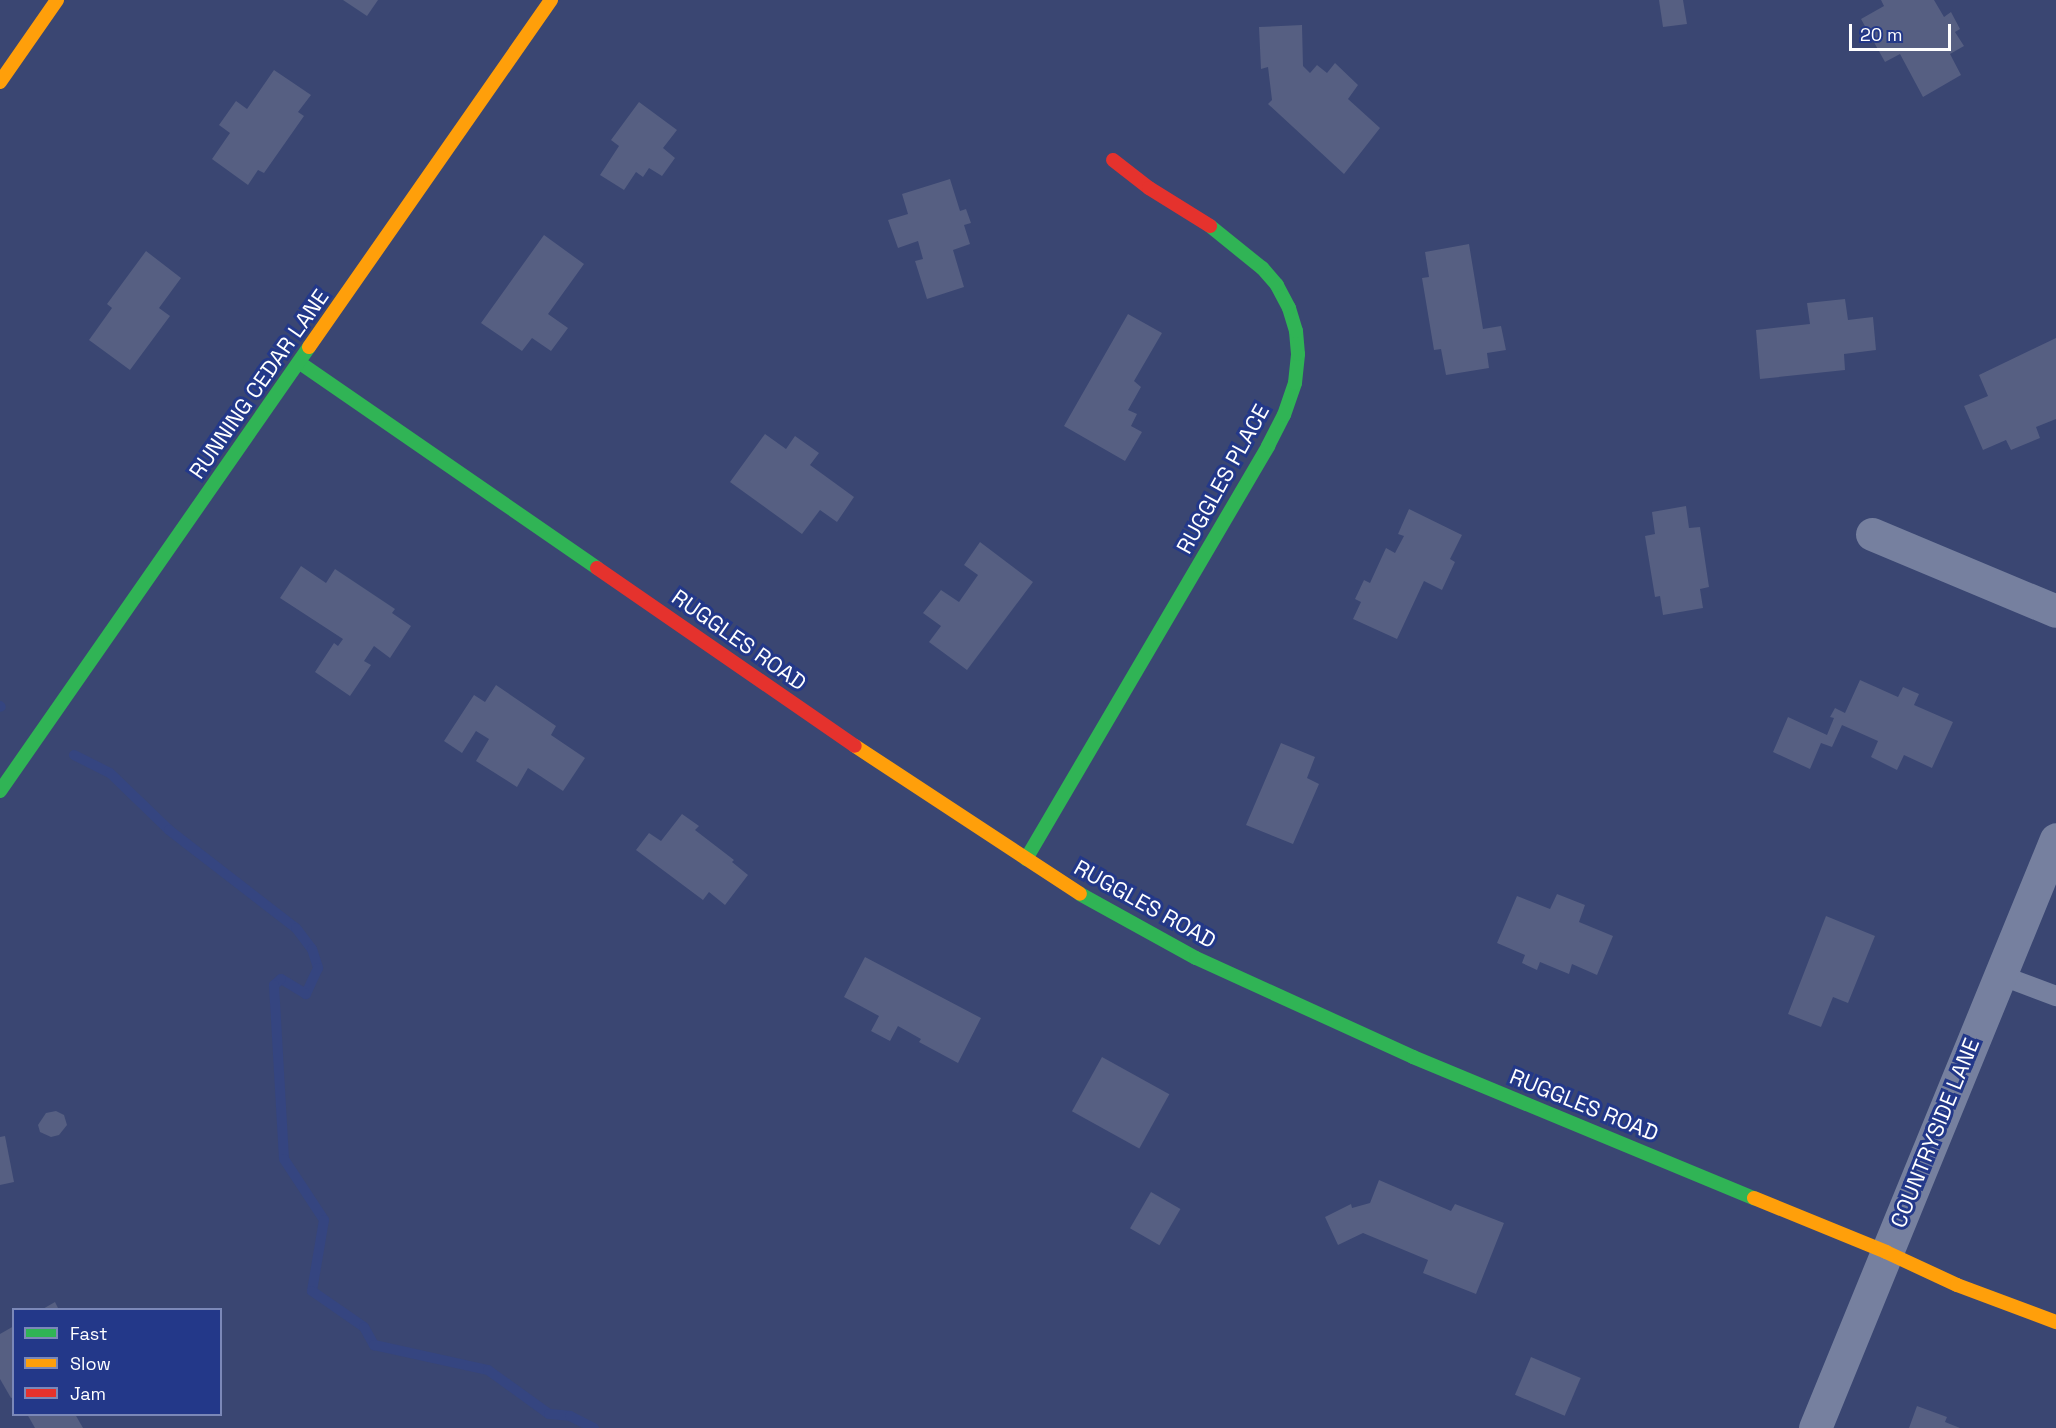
<!DOCTYPE html>
<html>
<head>
<meta charset="utf-8">
<style>
	body { margin:0 }
	#map { position:relative; width:2056px; height:1428px; overflow:hidden; background:#3a4672; font-family:"Space Grotesk",sans-serif }
	div>[style] { position:absolute }
	[style*='--x'] { left:calc(var(--x)*1px); top:calc(var(--y)*1px); width:calc(var(--w)*1px); rotate:calc(var(--a)*1deg) }
	.stream>* { height:10px; margin:-5px; padding:0 5px; transform-origin:5px; border-radius:5px; background:#354580 }
	.building>* { inset:0; background:#565f82; transform-origin:0 0 }
	.lane>* { height:20px; margin:-10px; padding:0 10px; transform-origin:10px; border-radius:10px; background:#76809f }
	.street>* { height:33px; margin:-16.5px; padding:0 16.5px; transform-origin:16.5px; border-radius:16.5px; background:#76809f }
	.fast>* { height:14px; margin:-7px; padding:0 7px; transform-origin:7px; border-radius:7px; background:#30b455 }
	.slow>* { height:14px; margin:-7px; padding:0 7px; transform-origin:7px; border-radius:7px; background:#ff9f0a }
	.jam>* { height:14px; margin:-7px; padding:0 7px; transform-origin:7px; border-radius:7px; background:#e5322d }
	span { translate:-50% -50%; white-space:nowrap; text-align:center; line-height:1.15; -webkit-text-stroke:6px #233889; paint-order:stroke }
	.street-label { font-size:22px; color:#fff }
	.legend { position:absolute; left:12px; top:1308px; width:210px; height:108px; box-sizing:border-box; background:#233889; border:2px solid #7b88b8; margin:0; padding:8px 10px; list-style:none; font-size:18px; color:#fff }
	.legend li { display:flex; align-items:center; gap:12px; height:30px }
	.legend b { width:30px; border:2px solid #7b88b8 }
	.scale { position:absolute; left:1849px; top:24px; width:102px; height:27px; box-sizing:border-box; border:3px solid #fff; border-top:0; padding-left:8px; font-size:18px; line-height:21px; white-space:nowrap; color:#fff; -webkit-text-stroke:4px #233889; paint-order:stroke }
</style>
</head>
<body>
<div id="map">
	<div class="stream">
		<i style="--x:0;--y:706;--w:1;--a:45"></i>
		<i style="--x:74;--y:755;--w:40;--a:26.6"></i>
		<i style="--x:110;--y:773;--w:82;--a:44"></i>
		<i style="--x:169;--y:830;--w:160;--a:37.7"></i>
		<i style="--x:296;--y:928;--w:26;--a:53"></i>
		<i style="--x:312;--y:949;--w:20;--a:72"></i>
		<i style="--x:318;--y:968;--w:29;--a:115"></i>
		<i style="--x:306;--y:994;--w:29;--a:-149"></i>
		<i style="--x:281;--y:979;--w:9;--a:139"></i>
		<i style="--x:274;--y:985;--w:174;--a:86.7"></i>
		<i style="--x:284;--y:1159;--w:73;--a:56.7"></i>
		<i style="--x:324;--y:1220;--w:72;--a:99.6"></i>
		<i style="--x:312;--y:1291;--w:63;--a:34.7"></i>
		<i style="--x:364;--y:1327;--w:21;--a:61"></i>
		<i style="--x:374;--y:1345;--w:117;--a:12.4"></i>
		<i style="--x:488;--y:1370;--w:75;--a:35.8"></i>
		<i style="--x:549;--y:1414;--w:21;--a:5"></i>
		<i style="--x:570;--y:1416;--w:27;--a:27"></i>
	</div>
	<div class="building">
		<i style="clip-path:polygon(343px 0,378px 0,367px 16px)"></i>
		<i style="clip-path:polygon(1659px 0,1683px 0,1687px 24px,1663px 27px)"></i>
		<i style="clip-path:polygon(1881px 0,1934px 0,1944px 17px,1951px 12px,1960px 29px,1955px 32px,1964px 46px,1950px 54px,1961px 75px,1923px 97px,1900px 54px,1885px 62px,1861px 19px,1884px 6px)"></i>
		<i style="clip-path:polygon(1302px 25px,1303px 66px,1310px 73px,1317px 65px,1327px 73px,1335px 63px,1358px 85px,1348px 99px,1380px 128px,1344px 174px,1268px 104px,1272px 100px,1268px 67px,1261px 69px,1259px 27px)"></i>
		<i style="clip-path:polygon(274px 70px,311px 95px,298px 112px,304px 116px,264px 173px,258px 170px,248px 185px,212px 159px,230px 133px,219px 125px,236px 101px,247px 109px)"></i>
		<i style="clip-path:polygon(639px 102px,677px 130px,663px 148px,675px 158px,662px 176px,649px 168px,643px 177px,636px 172px,624px 190px,600px 175px,619px 146px,611px 140px)"></i>
		<i style="clip-path:polygon(950px 179px,960px 211px,966px 209px,971px 223px,964px 225px,970px 244px,953px 250px,964px 287px,927px 299px,915px 261px,923px 259px,918px 241px,898px 248px,888px 220px,908px 214px,902px 194px)"></i>
		<i style="clip-path:polygon(544px 235px,584px 264px,548px 314px,568px 328px,551px 351px,532px 338px,522px 351px,481px 323px)"></i>
		<i style="clip-path:polygon(1469px 244px,1483px 329px,1501px 326px,1506px 350px,1487px 353px,1489px 368px,1446px 375px,1441px 349px,1434px 350px,1422px 278px,1429px 277px,1425px 252px)"></i>
		<i style="clip-path:polygon(146px 251px,181px 278px,159px 308px,170px 316px,130px 370px,89px 340px,112px 308px,107px 304px)"></i>
		<i style="clip-path:polygon(1845px 299px,1848px 320px,1873px 317px,1876px 350px,1844px 354px,1845px 370px,1760px 379px,1756px 330px,1810px 324px,1807px 303px)"></i>
		<i style="clip-path:polygon(1128px 314px,1162px 333px,1134px 381px,1141px 387px,1128px 410px,1137px 414px,1131px 426px,1142px 432px,1125px 461px,1064px 426px)"></i>
		<i style="clip-path:polygon(2056px 338px,2056px 419px,2036px 427px,2040px 438px,2011px 450px,2006px 440px,1983px 450px,1964px 406px,1988px 396px,1979px 375px)"></i>
		<i style="clip-path:polygon(765px 434px,786px 449px,795px 436px,819px 453px,810px 465px,854px 497px,837px 522px,820px 510px,802px 534px,730px 482px)"></i>
		<i style="clip-path:polygon(1686px 506px,1689px 528px,1700px 527px,1709px 587px,1700px 589px,1703px 608px,1663px 615px,1660px 596px,1655px 597px,1645px 536px,1655px 534px,1652px 512px)"></i>
		<i style="clip-path:polygon(1409px 509px,1462px 535px,1450px 559px,1455px 562px,1442px 590px,1424px 581px,1397px 639px,1353px 619px,1361px 602px,1355px 599px,1364px 580px,1370px 583px,1386px 548px,1395px 553px,1404px 536px,1398px 534px)"></i>
		<i style="clip-path:polygon(980px 542px,1033px 582px,967px 670px,929px 642px,941px 626px,923px 613px,941px 590px,959px 602px,978px 575px,964px 565px)"></i>
		<i style="clip-path:polygon(301px 566px,326px 583px,335px 569px,395px 609px,392px 613px,411px 626px,390px 658px,374px 646px,364px 661px,371px 665px,350px 696px,315px 672px,334px 643px,338px 646px,343px 639px,280px 598px)"></i>
		<i style="clip-path:polygon(1860px 680px,1898px 697px,1903px 687px,1919px 694px,1914px 705px,1953px 722px,1932px 768px,1904px 755px,1897px 770px,1871px 757px,1878px 741px,1842px 725px,1832px 747px,1821px 743px,1810px 769px,1773px 752px,1788px 717px,1827px 735px,1834px 718px,1830px 717px,1835px 708px,1845px 713px)"></i>
		<i style="clip-path:polygon(496px 685px,556px 726px,551px 735px,585px 758px,563px 791px,528px 768px,517px 787px,476px 761px,489px 739px,476px 731px,462px 753px,444px 741px,474px 695px,485px 702px)"></i>
		<i style="clip-path:polygon(1281px 743px,1315px 757px,1307px 778px,1319px 784px,1293px 844px,1246px 825px)"></i>
		<i style="clip-path:polygon(682px 814px,699px 826px,695px 830px,734px 860px,732px 862px,748px 875px,725px 905px,709px 892px,703px 900px,636px 850px,649px 833px,661px 841px)"></i>
		<i style="clip-path:polygon(1557px 894px,1585px 905px,1579px 922px,1613px 936px,1597px 975px,1572px 964px,1569px 974px,1540px 962px,1537px 970px,1522px 963px,1525px 955px,1497px 943px,1517px 896px,1550px 909px)"></i>
		<i style="clip-path:polygon(1826px 916px,1875px 936px,1848px 1003px,1833px 997px,1821px 1027px,1788px 1014px)"></i>
		<i style="clip-path:polygon(865px 957px,981px 1018px,958px 1063px,919px 1042px,921px 1039px,898px 1026px,890px 1041px,871px 1031px,879px 1016px,844px 997px)"></i>
		<i style="left:1102px;top:1057px;width:77px;height:62px;rotate:29deg"></i>
		<i style="clip-path:polygon(56px 1111px,64px 1115px,67px 1125px,59px 1135px,51px 1137px,40px 1132px,38px 1125px,46px 1113px)"></i>
		<i style="clip-path:polygon(5px 1136px,14px 1182px,0 1185px,0 1137px)"></i>
		<i style="clip-path:polygon(1379px 1180px,1451px 1211px,1455px 1204px,1504px 1223px,1476px 1294px,1423px 1273px,1428px 1260px,1363px 1233px,1338px 1245px,1325px 1217px,1351px 1204px,1352px 1208px,1370px 1203px)"></i>
		<i style="left:1151px;top:1192px;width:34px;height:42px;rotate:30deg"></i>
		<i style="clip-path:polygon(55px 1302px,59px 1310px,41px 1310px)"></i>
		<i style="clip-path:polygon(14px 1326px,14px 1397px,11px 1398px,0 1379px,0 1334px)"></i>
		<i style="left:1531px;top:1357px;width:54px;height:41px;rotate:23deg"></i>
		<i style="clip-path:polygon(1917px 1406px,1947px 1417px,1945px 1422px,1960px 1428px,1909px 1428px)"></i>
		<i style="clip-path:polygon(27px 1414px,75px 1414px,83px 1428px,35px 1428px)"></i>
	</div>
	<div class="lane">
		<i style="--x:2000;--y:975;--w:60;--a:20.6"></i>
	</div>
	<div class="street">
		<i style="--x:1872;--y:534;--w:199;--a:22.7"></i>
		<i style="--x:1815;--y:1428;--w:636;--a:-67.75"></i>
	</div>
	<div class="fast">
		<i style="--x:300;--y:363;--w:361;--a:34.6"></i>
		<i style="--x:0;--y:791;--w:541;--a:-55.16"></i>
		<i style="--x:1026;--y:859;--w:479;--a:-59.6"></i>
		<i style="--x:1268;--y:446;--w:35;--a:-63"></i>
		<i style="--x:1284;--y:415;--w:34;--a:-71"></i>
		<i style="--x:1295;--y:383;--w:29;--a:-84"></i>
		<i style="--x:1298;--y:354;--w:23;--a:-95"></i>
		<i style="--x:1296;--y:331;--w:24;--a:-107"></i>
		<i style="--x:1289;--y:308;--w:26;--a:-118"></i>
		<i style="--x:1277;--y:285;--w:23;--a:-131"></i>
		<i style="--x:1262;--y:268;--w:67;--a:-141.1"></i>
		<i style="--x:1080;--y:894;--w:132;--a:28.9"></i>
		<i style="--x:1196;--y:958;--w:239;--a:24.5"></i>
		<i style="--x:1413;--y:1057;--w:369;--a:22.5"></i>
	</div>
	<div class="slow">
		<i style="--x:0;--y:82;--w:100;--a:-55.2"></i>
		<i style="--x:309;--y:347;--w:423;--a:-55.1"></i>
		<i style="--x:855;--y:746;--w:269;--a:33.3"></i>
		<i style="--x:1754;--y:1198;--w:143;--a:22.2"></i>
		<i style="--x:1886;--y:1252;--w:78;--a:24.9"></i>
		<i style="--x:1957;--y:1285;--w:106;--a:20.5"></i>
	</div>
	<div class="jam">
		<i style="--x:1113;--y:160;--w:46;--a:37.9"></i>
		<i style="--x:1149;--y:188;--w:72;--a:31.9"></i>
		<i style="--x:597;--y:568;--w:313;--a:34.6"></i>
	</div>
	<div class="street-label">
		<span style="left:259px;top:384px;rotate:-55deg">RUNNING CEDAR LANE</span>
		<span style="left:1223px;top:479px;rotate:-61deg">RUGGLES PLACE</span>
		<span style="left:739px;top:640px;rotate:35deg">RUGGLES ROAD</span>
		<span style="left:1145px;top:904px;rotate:29deg">RUGGLES ROAD</span>
		<span style="left:1584px;top:1105px;rotate:22deg">RUGGLES ROAD</span>
		<span style="left:1935px;top:1133px;rotate:-68deg">COUNTRYSIDE LANE</span>
	</div>
	<ul class="legend">
	<li><b style="height:8px;background:#30b455"></b>Fast</li>
	<li><b style="height:8px;background:#ff9f0a"></b>Slow</li>
	<li><b style="height:8px;background:#e5322d"></b>Jam</li>
	</ul>
	<div class="scale">20 m</div>
</div>
</body>
</html>
